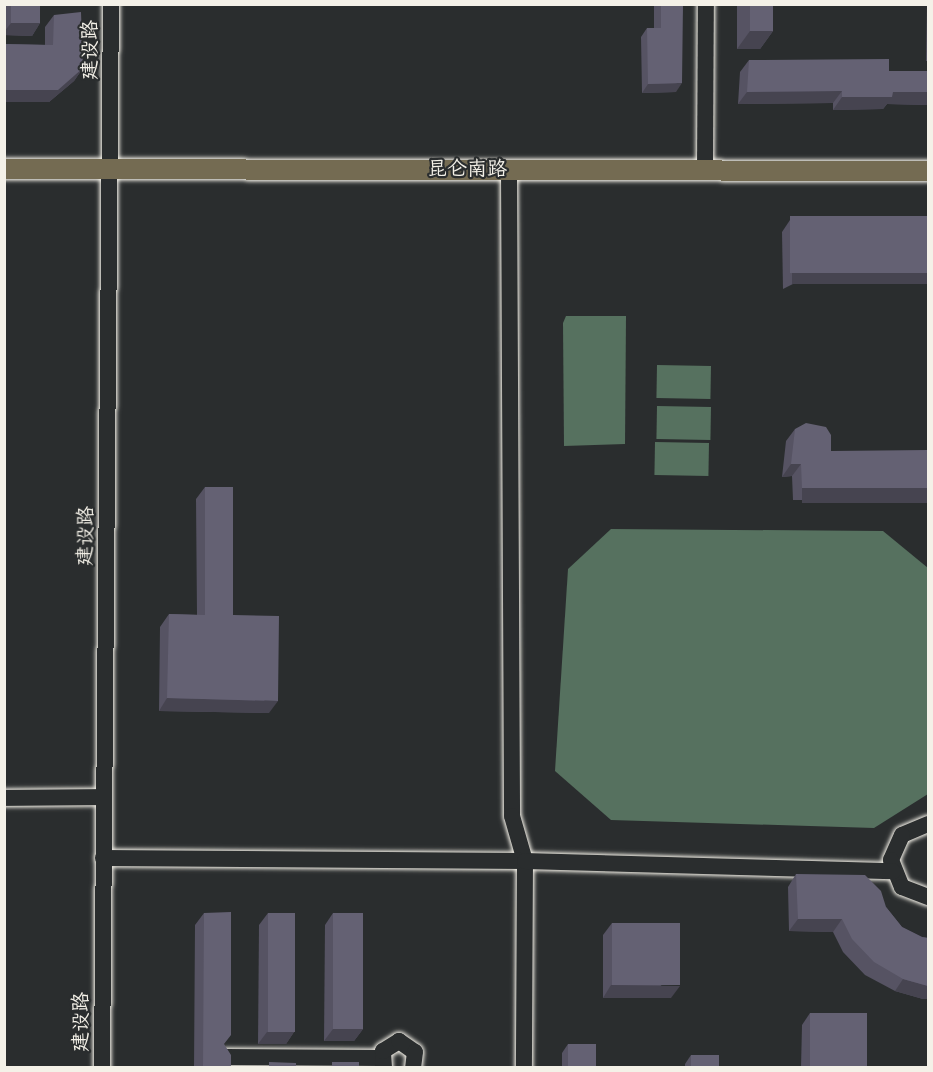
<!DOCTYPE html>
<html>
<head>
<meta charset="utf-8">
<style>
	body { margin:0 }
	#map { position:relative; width:933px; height:1072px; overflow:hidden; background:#2a2d2e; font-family:"Architects Daughter","LXGW WenKai TC",sans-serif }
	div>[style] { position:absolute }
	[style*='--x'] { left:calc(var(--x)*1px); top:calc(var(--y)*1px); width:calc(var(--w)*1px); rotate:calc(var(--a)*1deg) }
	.green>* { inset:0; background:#56715f; transform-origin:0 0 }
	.roads { filter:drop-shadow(0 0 2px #f4f1e8) drop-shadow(0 0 2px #f4f1e8) }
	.minor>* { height:16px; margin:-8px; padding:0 8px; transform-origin:8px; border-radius:8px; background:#2a2d2e }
	.major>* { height:20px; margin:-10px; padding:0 10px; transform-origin:10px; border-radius:10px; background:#746b52 }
	.wall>* { inset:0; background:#565363 }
	.shaded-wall>* { inset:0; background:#464450; transform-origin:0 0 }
	.building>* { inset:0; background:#646173; transform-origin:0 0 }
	span { translate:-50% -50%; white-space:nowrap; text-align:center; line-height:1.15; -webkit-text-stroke:4.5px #2a2d2e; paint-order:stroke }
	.street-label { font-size:20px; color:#f4f1e8 }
	.frame { position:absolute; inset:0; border:6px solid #f4f1e8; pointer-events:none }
</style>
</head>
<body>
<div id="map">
	<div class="green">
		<i style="clip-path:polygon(566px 316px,626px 316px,625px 444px,564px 446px,563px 323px)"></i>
		<i style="left:657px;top:365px;width:54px;height:33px;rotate:1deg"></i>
		<i style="left:657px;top:406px;width:54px;height:33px;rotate:1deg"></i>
		<i style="left:655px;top:442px;width:54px;height:33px;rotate:1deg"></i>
		<i style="clip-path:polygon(611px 529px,883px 531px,928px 568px,928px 794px,874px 828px,611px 820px,555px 771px,568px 569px)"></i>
	</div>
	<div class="roads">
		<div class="minor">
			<i style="--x:509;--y:169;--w:647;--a:89.73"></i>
			<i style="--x:512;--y:816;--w:47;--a:73.9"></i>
			<i style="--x:525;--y:861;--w:207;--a:90.3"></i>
			<i style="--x:705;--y:171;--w:167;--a:-89.7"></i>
			<i style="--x:4;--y:798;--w:99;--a:-0.6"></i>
			<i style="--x:928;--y:824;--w:28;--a:157"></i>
			<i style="--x:902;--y:835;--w:27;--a:114"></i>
			<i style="--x:891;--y:860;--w:29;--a:68"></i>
			<i style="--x:902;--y:887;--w:28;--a:21"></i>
			<i style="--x:103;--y:858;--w:422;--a:0.4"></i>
			<i style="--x:525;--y:861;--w:368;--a:1.6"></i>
			<i style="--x:226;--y:1057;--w:155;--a:0.4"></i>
			<i style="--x:384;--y:1067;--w:16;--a:-94"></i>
			<i style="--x:383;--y:1051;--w:19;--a:-32"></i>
			<i style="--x:399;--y:1041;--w:19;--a:35"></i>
			<i style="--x:415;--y:1052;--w:16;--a:97"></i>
			<i style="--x:102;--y:1068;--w:1064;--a:-89.52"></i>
		</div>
		<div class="major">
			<i style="--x:4;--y:169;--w:924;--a:0.12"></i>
		</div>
	</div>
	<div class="wall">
		<i style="clip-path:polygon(4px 4px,40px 4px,40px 23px,32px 36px,4px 35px)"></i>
		<i style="clip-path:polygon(654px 4px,683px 4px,676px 92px,642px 93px,641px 37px,647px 28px,654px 28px)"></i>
		<i style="clip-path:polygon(737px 4px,773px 4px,773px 31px,760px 49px,737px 49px)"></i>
		<i style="clip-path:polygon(927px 4px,928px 4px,928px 61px,926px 61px)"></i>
		<i style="clip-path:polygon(54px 15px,83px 68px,74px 81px,49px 102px,4px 102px,4px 44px,45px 45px,45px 27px)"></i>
		<i style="clip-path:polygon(749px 60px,889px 71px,928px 71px,928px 105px,887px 104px,883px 109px,833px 110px,833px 103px,738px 104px,740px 72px)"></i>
		<i style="clip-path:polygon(928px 216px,783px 289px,782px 232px,790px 220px)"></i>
		<i style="clip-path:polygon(795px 429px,831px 451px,928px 500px,793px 500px,792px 476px,782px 477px,786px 441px)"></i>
		<i style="clip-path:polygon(205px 487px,233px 615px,269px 713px,159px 711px,160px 627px,169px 614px,197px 615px,196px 499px)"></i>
		<i style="clip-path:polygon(796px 874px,886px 907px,902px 927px,922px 937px,928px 938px,928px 999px,923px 999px,895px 991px,865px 975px,843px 952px,833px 932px,789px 931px,788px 887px)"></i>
		<i style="clip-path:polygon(204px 913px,224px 1044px,231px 1068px,194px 1068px,195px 925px)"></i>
		<i style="clip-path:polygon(268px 913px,294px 1032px,286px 1044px,258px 1044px,259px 925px)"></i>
		<i style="clip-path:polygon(333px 913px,363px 1029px,354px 1041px,324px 1041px,325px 925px)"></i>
		<i style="clip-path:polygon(612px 923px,671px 998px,603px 998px,603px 935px)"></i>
		<i style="clip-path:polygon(810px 1013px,867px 1068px,801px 1068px,802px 1025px)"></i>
		<i style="clip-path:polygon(568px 1044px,595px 1068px,562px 1068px,562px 1053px)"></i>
		<i style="clip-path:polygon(691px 1055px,718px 1068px,685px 1068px,685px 1064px)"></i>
	</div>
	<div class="shaded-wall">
		<i style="clip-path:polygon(11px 23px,40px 23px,32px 36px,4px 35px,4px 32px)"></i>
		<i style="clip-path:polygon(750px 31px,773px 31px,760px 49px,737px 49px)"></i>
		<i style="clip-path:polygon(83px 68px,74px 81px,49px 102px,4px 102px,4px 90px)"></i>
		<i style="clip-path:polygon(682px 83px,676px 92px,642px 93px,648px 84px)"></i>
		<i style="clip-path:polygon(842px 91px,833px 103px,738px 104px,747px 92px)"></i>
		<i style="clip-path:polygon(893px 92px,928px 92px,928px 105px,887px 104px,883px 109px,833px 110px,842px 97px)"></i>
		<i style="left:928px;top:273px;width:11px;height:136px;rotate:90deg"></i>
		<i style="clip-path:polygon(791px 464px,801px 464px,792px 476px,782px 477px)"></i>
		<i style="left:802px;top:488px;width:126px;height:15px"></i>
		<i style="clip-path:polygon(167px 698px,278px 701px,269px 713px,159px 711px)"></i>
		<i style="clip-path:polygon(798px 919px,842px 919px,833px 932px,789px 931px)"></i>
		<i style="clip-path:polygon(903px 979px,928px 986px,928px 999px,923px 999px,895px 991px)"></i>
		<i style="clip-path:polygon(611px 985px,680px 986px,671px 998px,603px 998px)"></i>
		<i style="clip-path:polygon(333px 1029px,363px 1029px,354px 1041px,324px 1041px)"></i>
		<i style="clip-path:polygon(267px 1032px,294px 1032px,286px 1044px,258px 1044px)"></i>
	</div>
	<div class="building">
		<i style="left:11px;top:4px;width:29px;height:19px"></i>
		<i style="clip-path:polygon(661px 4px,683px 4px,682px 83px,648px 84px,647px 28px,661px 28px)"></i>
		<i style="left:750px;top:4px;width:23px;height:27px"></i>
		<i style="clip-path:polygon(81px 12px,83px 68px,58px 90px,4px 90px,4px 44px,53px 45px,54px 15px)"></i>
		<i style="clip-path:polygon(889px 59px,889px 71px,928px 71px,928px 92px,893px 92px,892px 97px,842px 97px,842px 91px,747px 92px,749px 60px)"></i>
		<i style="left:928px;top:216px;width:57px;height:138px;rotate:90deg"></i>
		<i style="clip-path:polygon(806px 423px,826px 427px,831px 435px,831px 451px,928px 450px,928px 488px,802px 488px,801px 464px,791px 464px,795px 429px)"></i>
		<i style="clip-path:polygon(205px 487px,233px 487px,233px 615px,279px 616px,278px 701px,167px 698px,169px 614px,205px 615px)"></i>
		<i style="clip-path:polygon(796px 874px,865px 875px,881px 891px,886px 907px,902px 927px,922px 937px,928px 938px,928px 986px,903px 979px,874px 962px,852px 939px,842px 919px,798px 919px)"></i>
		<i style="clip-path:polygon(231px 912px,231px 1035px,224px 1044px,231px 1055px,231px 1068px,203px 1068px,204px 913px)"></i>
		<i style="left:268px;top:913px;width:27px;height:119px"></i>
		<i style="left:333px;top:913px;width:30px;height:116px"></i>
		<i style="left:612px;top:923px;width:68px;height:62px"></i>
		<i style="left:810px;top:1013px;width:57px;height:55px"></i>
		<i style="left:568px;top:1044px;width:28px;height:24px"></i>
		<i style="left:691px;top:1055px;width:28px;height:13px"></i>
		<i style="clip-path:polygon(269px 1062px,296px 1063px,296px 1068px,269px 1068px)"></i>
		<i style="left:332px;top:1062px;width:27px;height:6px"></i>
	</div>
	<div class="street-label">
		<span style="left:90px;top:50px;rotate:-90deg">建设路</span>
		<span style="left:467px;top:169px">昆仑南路</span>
		<span style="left:86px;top:536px;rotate:-89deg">建设路</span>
		<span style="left:81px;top:1022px;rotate:-90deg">建设路</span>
	</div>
	<div class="frame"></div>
</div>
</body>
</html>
